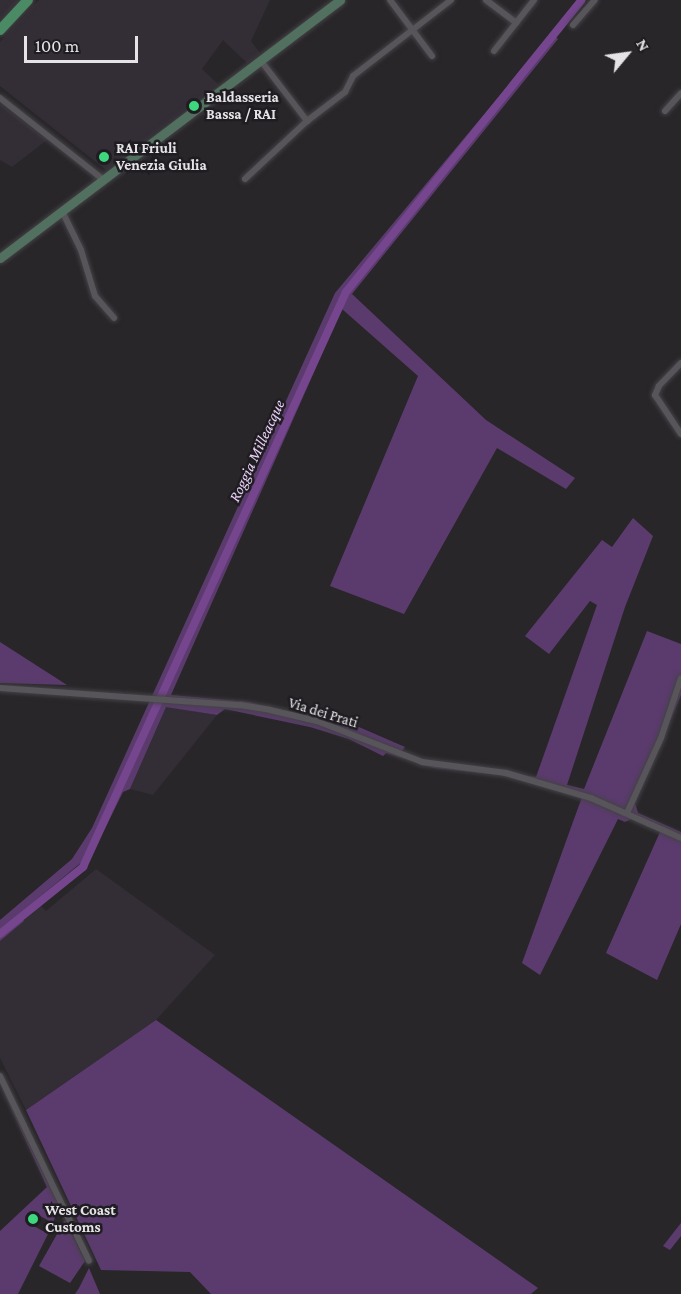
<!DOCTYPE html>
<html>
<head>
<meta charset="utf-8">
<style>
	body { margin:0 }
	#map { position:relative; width:681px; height:1294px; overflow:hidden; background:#29262a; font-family:"Crimson Pro",serif }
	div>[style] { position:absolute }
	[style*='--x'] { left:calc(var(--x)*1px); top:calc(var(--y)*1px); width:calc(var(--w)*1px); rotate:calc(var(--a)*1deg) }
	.built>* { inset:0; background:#332d36 }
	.green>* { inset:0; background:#5b3b6e }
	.canal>* { height:8px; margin:-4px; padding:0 4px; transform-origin:4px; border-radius:4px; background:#75458e }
	.roads { filter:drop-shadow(0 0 2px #444246) drop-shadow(0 0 2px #444246) }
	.street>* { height:6px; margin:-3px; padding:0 3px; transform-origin:3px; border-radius:3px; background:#58555a }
	.secondary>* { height:9px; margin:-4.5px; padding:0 4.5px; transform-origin:4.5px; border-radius:4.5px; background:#51705f }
	.primary>* { height:10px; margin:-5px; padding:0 5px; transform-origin:5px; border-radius:5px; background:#4a8a64 }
	.dots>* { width:16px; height:16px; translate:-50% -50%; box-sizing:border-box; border:3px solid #1f1d21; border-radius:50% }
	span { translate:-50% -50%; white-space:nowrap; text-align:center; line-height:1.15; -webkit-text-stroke:5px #1f1d21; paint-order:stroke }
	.poi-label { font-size:15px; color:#e5e3e6; font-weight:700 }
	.left { translate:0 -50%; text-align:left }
	.street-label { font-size:15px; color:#e5e3e6 }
	.water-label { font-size:16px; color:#ebd2fa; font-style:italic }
	.north { position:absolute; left:597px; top:24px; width:60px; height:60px; -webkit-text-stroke:4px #1f1d21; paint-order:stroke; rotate:61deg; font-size:16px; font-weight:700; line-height:24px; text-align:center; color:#e5e3e6 }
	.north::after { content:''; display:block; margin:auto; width:21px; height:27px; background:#e5e3e6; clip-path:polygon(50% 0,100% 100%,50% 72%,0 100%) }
	.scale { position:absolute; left:24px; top:36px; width:114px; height:27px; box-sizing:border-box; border:3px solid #e5e3e6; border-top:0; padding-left:8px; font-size:18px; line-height:21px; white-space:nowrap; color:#e5e3e6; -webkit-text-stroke:4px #1f1d21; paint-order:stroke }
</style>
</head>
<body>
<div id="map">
	<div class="built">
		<i style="clip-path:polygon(0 0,18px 0,0 19px)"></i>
		<i style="clip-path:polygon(39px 0,270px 0,251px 41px,260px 53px,247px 63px,223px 40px,202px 69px,218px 84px,106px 170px,0 86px,0 42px)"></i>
		<i style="clip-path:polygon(0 104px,47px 140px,12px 167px,0 160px)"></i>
		<i style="clip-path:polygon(166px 706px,217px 715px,153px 795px,130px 789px)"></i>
		<i style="clip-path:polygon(96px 869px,215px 955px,156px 1020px,26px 1110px,0 1058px,0 941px,40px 905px,46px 911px)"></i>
	</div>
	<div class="green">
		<i style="clip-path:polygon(552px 33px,558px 39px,352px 294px,486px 420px,575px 478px,566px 489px,497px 448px,404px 614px,330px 586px,418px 376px,342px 309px,171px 695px,249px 702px,342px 725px,345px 721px,405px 747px,401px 752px,424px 760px,536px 777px,597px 605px,590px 601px,549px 654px,525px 636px,602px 540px,612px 547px,633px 518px,653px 536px,625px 607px,567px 785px,584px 789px,647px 631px,681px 644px,681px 695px,635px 803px,638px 813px,681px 832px,681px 924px,657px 980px,606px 953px,660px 832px,631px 819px,625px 822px,618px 819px,540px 975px,522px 963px,582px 797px,500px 775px,434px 768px,386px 753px,383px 756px,349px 739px,310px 727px,225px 709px,217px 715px,166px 707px,130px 789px,123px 792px,88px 863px,83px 861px,19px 914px,24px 921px,0 941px,0 920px,72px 859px,92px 828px,335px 293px)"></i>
		<i style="clip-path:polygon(0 642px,67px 685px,0 683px)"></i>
		<i style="clip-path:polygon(156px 1020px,538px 1288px,531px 1294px,211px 1294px,190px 1272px,101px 1270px,26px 1110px)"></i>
		<i style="clip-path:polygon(0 1084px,59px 1206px,53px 1223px,31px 1211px,25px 1221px,48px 1234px,18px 1294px,0 1294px,0 1231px,47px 1187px)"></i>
		<i style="clip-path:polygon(65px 1220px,85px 1261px,70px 1283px,39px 1266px)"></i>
		<i style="clip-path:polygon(681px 1223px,681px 1236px,670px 1250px,663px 1246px)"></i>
		<i style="clip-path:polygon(89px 1268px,100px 1294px,75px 1294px,79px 1288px)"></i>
	</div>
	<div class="canal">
		<i style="--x:0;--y:934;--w:107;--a:-38.9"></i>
		<i style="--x:83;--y:867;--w:632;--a:-65.42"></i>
		<i style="--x:346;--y:292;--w:375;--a:-51.1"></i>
	</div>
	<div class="roads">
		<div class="street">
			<i style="--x:390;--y:0;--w:70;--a:53.1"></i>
			<i style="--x:486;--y:0;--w:38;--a:37"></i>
			<i style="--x:573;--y:25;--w:33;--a:-49"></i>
			<i style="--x:494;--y:51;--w:65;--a:-51.9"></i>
			<i style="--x:261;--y:61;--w:76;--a:52.5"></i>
			<i style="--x:307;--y:121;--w:48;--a:-37.3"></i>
			<i style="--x:345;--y:92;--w:18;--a:-63"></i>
			<i style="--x:353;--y:76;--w:124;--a:-37.8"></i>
			<i style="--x:0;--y:98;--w:132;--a:38.3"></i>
			<i style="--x:665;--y:111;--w:24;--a:-48"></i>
			<i style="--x:245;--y:179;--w:85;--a:-43.1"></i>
			<i style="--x:62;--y:211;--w:43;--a:64"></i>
			<i style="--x:81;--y:250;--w:48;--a:73.1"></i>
			<i style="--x:95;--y:296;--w:29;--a:49"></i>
			<i style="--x:681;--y:363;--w:32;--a:134"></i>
			<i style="--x:659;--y:386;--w:10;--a:114"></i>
			<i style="--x:655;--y:395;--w:47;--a:56.3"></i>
			<i style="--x:0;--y:688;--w:241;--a:4.1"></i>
			<i style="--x:240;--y:705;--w:30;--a:9"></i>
			<i style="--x:270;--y:710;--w:48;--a:13.2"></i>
			<i style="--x:317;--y:721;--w:113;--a:21.3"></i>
			<i style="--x:422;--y:762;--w:85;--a:7.5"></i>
			<i style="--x:506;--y:773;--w:89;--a:16.4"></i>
			<i style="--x:591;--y:798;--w:98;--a:24"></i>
			<i style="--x:627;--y:813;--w:82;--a:-65.6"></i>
			<i style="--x:661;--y:738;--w:63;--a:-71.6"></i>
			<i style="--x:0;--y:1076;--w:205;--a:64.3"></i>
		</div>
		<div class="secondary">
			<i style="--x:0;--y:258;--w:427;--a:-37.2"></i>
		</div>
		<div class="primary">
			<i style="--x:0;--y:30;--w:41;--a:-47"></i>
		</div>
	</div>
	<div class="dots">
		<i style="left:194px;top:106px;background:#3dd77e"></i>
		<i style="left:104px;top:157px;background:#3dd77e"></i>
		<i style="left:33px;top:1219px;background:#3dd77e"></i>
	</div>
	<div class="poi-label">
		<span class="left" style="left:206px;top:106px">Baldasseria<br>Bassa / RAI</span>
		<span class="left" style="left:116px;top:157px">RAI Friuli<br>Venezia Giulia</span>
		<span class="left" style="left:45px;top:1219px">West Coast<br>Customs</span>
	</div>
	<div class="street-label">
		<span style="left:323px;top:713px;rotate:17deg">Via dei Prati</span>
	</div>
	<div class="water-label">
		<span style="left:257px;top:451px;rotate:-65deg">Roggia Milleacque</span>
	</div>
	<div class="north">N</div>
	<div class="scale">100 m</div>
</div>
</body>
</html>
